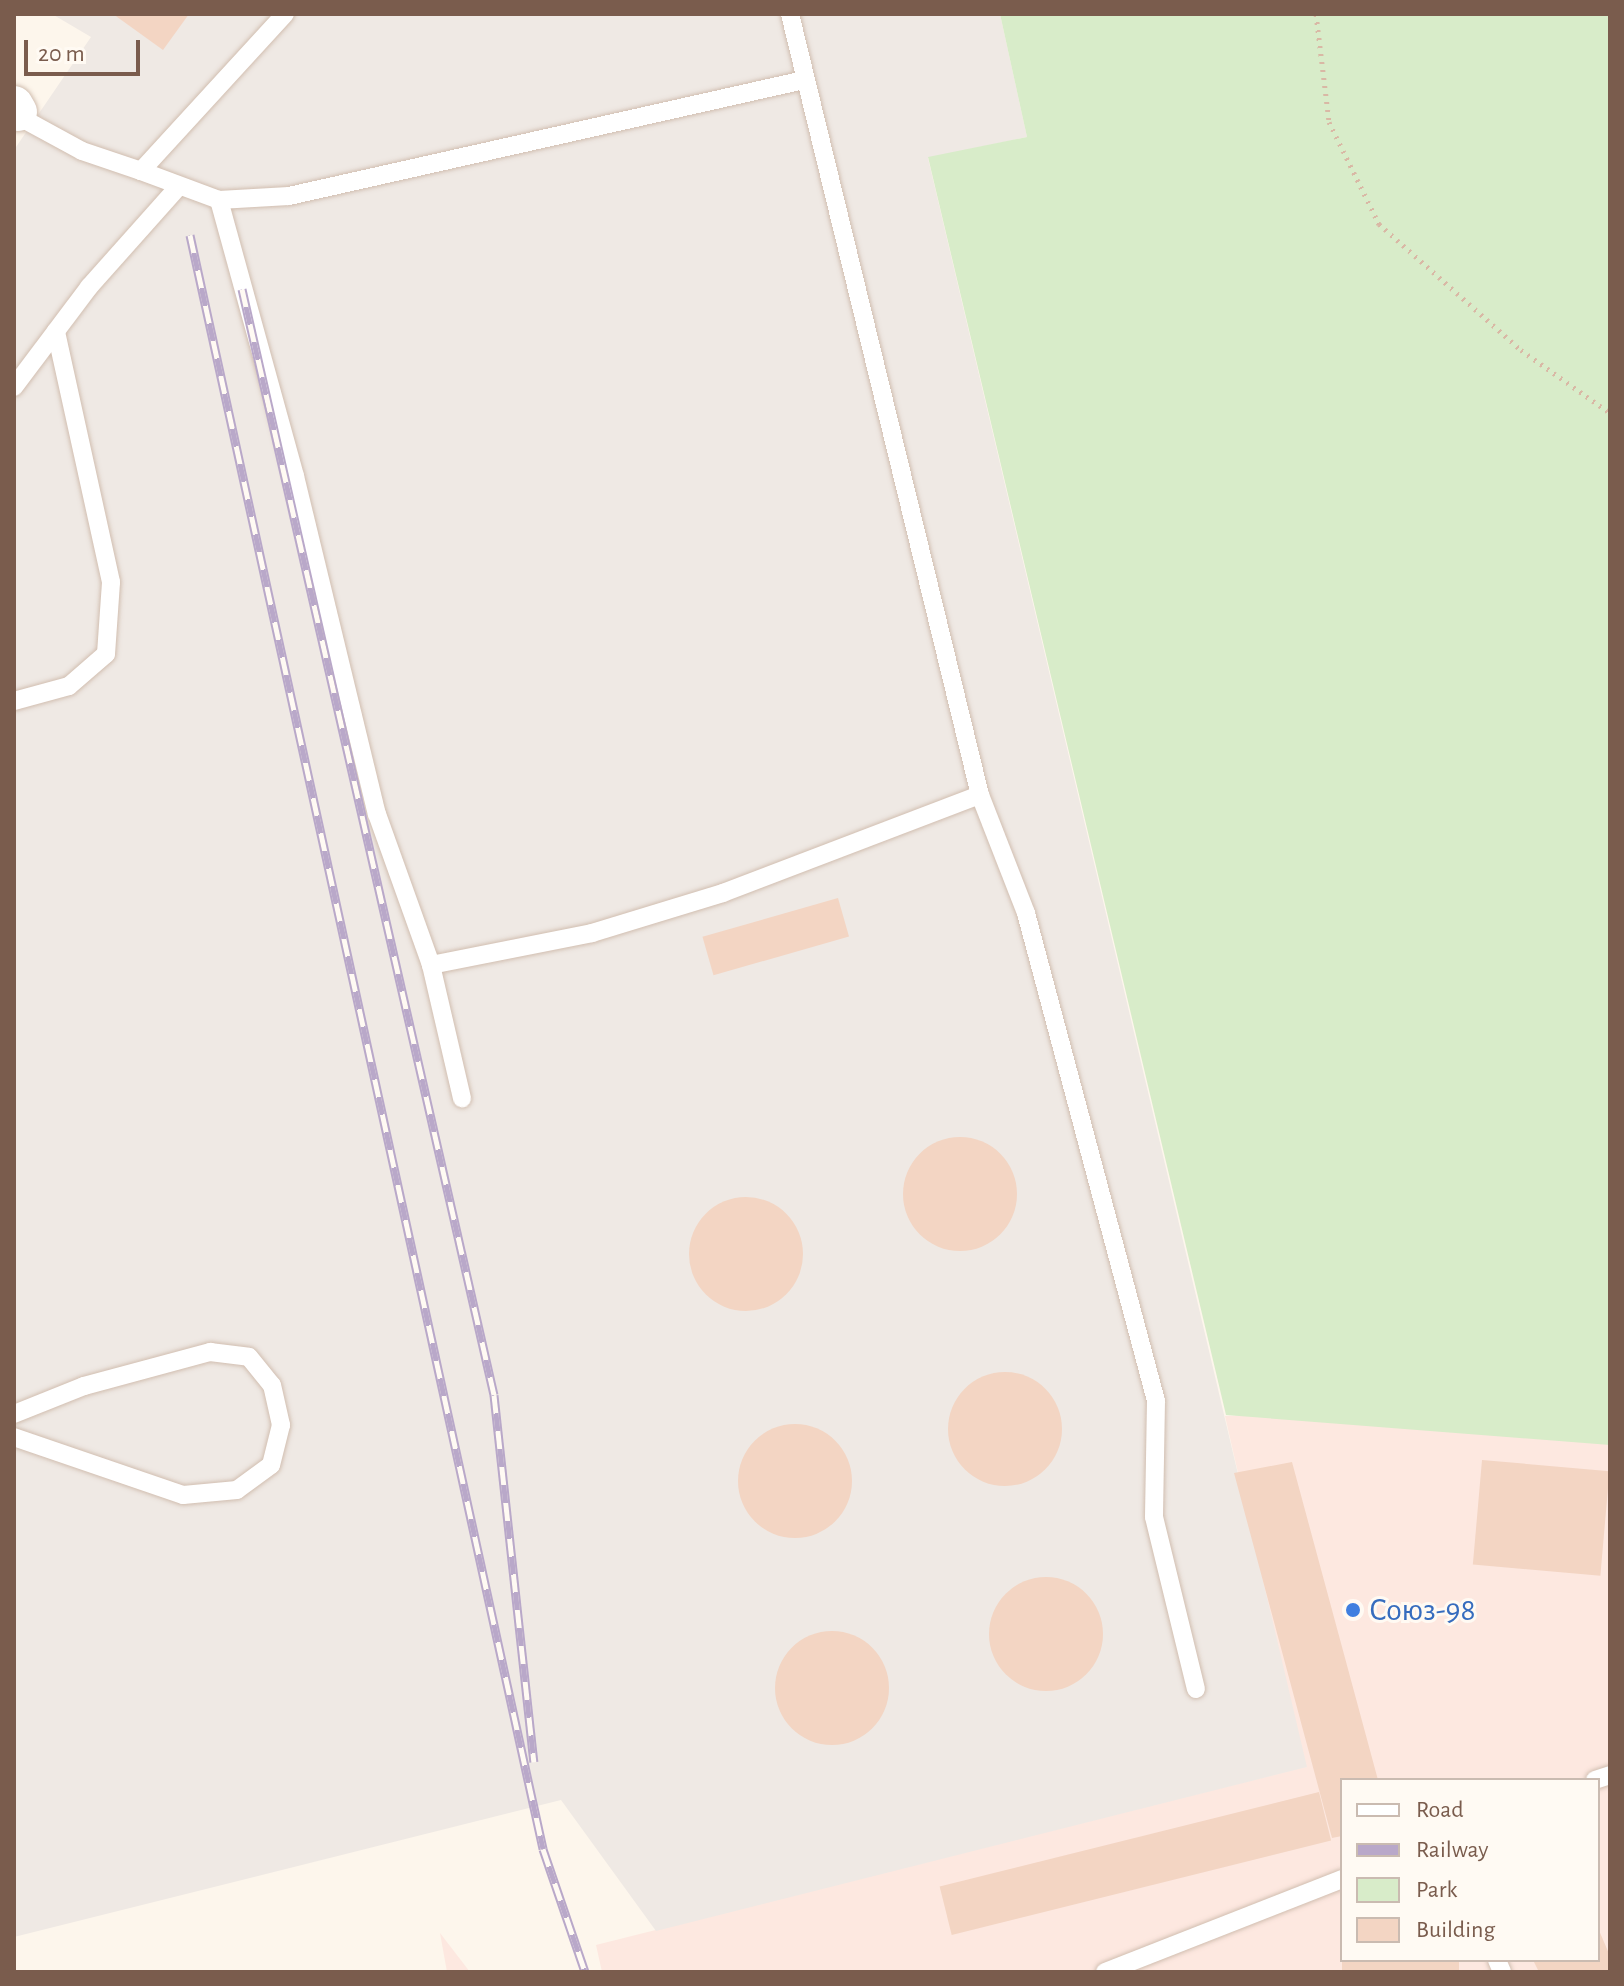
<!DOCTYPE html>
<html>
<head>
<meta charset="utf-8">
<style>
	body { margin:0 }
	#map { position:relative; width:1624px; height:1986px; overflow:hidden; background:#fdf6ec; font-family:"Alegreya Sans",sans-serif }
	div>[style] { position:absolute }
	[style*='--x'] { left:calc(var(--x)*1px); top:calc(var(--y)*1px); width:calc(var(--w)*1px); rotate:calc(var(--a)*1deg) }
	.commercial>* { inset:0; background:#fde8e0 }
	.industrial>* { inset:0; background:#efe9e4 }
	.green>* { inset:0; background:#d8ecc9 }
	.building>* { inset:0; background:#f3d5c3; transform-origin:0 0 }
	.round { border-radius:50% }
	.path>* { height:5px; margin-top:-2.5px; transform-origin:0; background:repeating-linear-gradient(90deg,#d9b8a5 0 2px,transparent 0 8px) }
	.roads { filter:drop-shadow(0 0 2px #d1beb0) drop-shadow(0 0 2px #d1beb0) }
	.lane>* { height:18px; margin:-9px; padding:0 9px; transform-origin:9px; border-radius:9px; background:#fff }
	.street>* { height:38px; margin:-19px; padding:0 19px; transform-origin:19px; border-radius:19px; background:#fff }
	.rail>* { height:9px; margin-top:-4.5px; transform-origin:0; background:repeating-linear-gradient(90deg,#fffaf3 0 18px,#b9a8c9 0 36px); box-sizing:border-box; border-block:2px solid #b9a8c9 }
	.dots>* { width:22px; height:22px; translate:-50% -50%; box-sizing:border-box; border:4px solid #fffaf3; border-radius:50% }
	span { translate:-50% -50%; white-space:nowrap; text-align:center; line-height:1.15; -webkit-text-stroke:6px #fffaf3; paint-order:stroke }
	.shop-label { font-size:32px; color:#366cbe }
	.left { translate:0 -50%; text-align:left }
	.frame { position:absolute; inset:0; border:16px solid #7a5c4d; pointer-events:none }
	.legend { position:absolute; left:1340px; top:1778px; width:260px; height:184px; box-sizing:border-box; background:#fffaf3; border:2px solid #cabbb1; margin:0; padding:10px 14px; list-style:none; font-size:24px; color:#7a5c4d }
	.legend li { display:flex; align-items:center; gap:16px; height:40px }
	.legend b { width:40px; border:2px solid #cabbb1 }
	.scale { position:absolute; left:24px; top:40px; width:116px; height:36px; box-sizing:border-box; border:4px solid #7a5c4d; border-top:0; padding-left:10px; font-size:24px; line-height:28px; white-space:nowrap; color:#7a5c4d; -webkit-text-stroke:6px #fffaf3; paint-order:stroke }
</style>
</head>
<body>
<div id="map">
	<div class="commercial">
		<i style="clip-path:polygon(evenodd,1345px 1412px,1610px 1439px,1610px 1972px,602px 1972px,596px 1945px,1305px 1767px,1225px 1416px,1345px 1412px,1342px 1780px,1598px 1780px,1598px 1960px,1342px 1960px,1342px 1780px)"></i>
		<i style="clip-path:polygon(440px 1933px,470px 1972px,447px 1972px)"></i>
	</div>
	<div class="industrial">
		<i style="clip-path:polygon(52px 14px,1000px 14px,1027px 137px,928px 158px,1307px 1767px,656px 1931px,561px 1800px,14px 1937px,14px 150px,91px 37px)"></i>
	</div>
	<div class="green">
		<i style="clip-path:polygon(1000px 14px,1610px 14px,1610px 1445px,1226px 1415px,928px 157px,1027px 137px)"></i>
	</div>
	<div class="building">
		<i style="clip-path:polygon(113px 14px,189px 14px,163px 50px)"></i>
		<i style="left:838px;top:898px;width:40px;height:141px;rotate:74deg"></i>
		<i class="round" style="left:903px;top:1137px;width:114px;height:114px"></i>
		<i class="round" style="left:689px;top:1197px;width:114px;height:114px"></i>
		<i class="round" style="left:948px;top:1372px;width:114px;height:114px"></i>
		<i class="round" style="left:738px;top:1424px;width:114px;height:114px"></i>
		<i style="left:1482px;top:1460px;width:128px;height:105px;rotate:5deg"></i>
		<i style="clip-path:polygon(1292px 1462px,1378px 1780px,1342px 1780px,1342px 1836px,1332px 1838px,1234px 1473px)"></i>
		<i class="round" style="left:989px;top:1577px;width:114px;height:114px"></i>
		<i class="round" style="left:775px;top:1631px;width:114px;height:114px"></i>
		<i style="left:1319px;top:1792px;width:50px;height:391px;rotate:76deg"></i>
		<i style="clip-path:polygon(1598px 1928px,1610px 1956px,1610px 1972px,1539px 1972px,1533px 1960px,1598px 1960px)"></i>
		<i style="left:1342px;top:1960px;width:117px;height:13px"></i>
	</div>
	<div class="path">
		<i style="--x:1316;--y:14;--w:109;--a:83.1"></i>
		<i style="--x:1329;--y:122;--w:114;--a:63.9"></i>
		<i style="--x:1379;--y:224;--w:190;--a:41.6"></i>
		<i style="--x:1521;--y:350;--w:109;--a:35.3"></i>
	</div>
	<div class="roads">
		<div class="lane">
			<i style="--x:790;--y:14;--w:804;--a:76.33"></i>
			<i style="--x:980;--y:795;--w:127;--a:68.7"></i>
			<i style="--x:1026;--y:913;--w:505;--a:75.08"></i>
			<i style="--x:1156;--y:1401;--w:116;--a:91"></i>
			<i style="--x:1154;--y:1517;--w:177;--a:76.3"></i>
			<i style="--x:16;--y:115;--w:75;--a:28.6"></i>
			<i style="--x:82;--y:151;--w:62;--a:18.7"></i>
			<i style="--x:141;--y:171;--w:213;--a:-47.5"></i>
			<i style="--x:141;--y:171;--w:83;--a:20.4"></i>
			<i style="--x:219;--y:200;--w:70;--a:-3.3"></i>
			<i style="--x:289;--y:196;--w:528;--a:-12.69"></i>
			<i style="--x:219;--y:200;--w:286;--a:74.6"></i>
			<i style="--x:295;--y:476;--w:348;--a:76.4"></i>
			<i style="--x:377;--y:814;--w:160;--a:70.3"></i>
			<i style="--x:431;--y:965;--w:137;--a:76.9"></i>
			<i style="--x:14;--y:387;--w:125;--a:-53.1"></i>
			<i style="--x:89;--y:287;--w:135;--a:-48.3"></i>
			<i style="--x:14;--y:701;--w:57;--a:-15.3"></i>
			<i style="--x:69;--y:686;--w:49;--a:-40.9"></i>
			<i style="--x:106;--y:654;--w:72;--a:-86"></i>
			<i style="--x:111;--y:582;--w:257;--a:-102.4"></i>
			<i style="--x:431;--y:965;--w:164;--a:-11.2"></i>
			<i style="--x:592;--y:933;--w:137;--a:-17"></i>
			<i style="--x:723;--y:893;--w:275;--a:-20.9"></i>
			<i style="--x:14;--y:1414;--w:75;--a:-21.8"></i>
			<i style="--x:84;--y:1386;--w:131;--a:-15.1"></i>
			<i style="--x:210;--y:1352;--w:39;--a:7"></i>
			<i style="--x:249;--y:1357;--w:36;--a:51"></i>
			<i style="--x:272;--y:1385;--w:41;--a:77.3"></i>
			<i style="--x:281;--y:1425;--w:41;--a:104"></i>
			<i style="--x:271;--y:1465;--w:42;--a:143.7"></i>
			<i style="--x:237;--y:1490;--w:54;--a:174.7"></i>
			<i style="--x:183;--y:1495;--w:179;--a:-161.1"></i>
			<i style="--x:1595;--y:1780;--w:16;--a:-18"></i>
			<i style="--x:1497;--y:1960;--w:13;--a:67"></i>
			<i style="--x:1105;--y:1972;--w:255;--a:-21.4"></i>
		</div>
		<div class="street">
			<i style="--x:14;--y:105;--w:8;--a:60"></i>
		</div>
	</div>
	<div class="rail">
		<i style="--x:190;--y:235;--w:1652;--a:77.66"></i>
		<i style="--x:543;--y:1849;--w:130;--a:71.1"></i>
		<i style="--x:242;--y:289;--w:1134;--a:77.16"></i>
		<i style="--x:494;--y:1395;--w:369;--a:83.8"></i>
	</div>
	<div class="dots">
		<i style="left:1353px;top:1610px;background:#3f7fe0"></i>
	</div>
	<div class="shop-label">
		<span class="left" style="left:1369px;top:1610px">Союз-98</span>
	</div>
	<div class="frame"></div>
	<ul class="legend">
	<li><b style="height:10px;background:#fff"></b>Road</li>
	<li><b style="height:10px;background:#b9a8c9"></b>Railway</li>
	<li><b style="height:22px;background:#d8ecc9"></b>Park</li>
	<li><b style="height:22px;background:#f3d5c3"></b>Building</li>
	</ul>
	<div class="scale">20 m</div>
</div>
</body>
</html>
